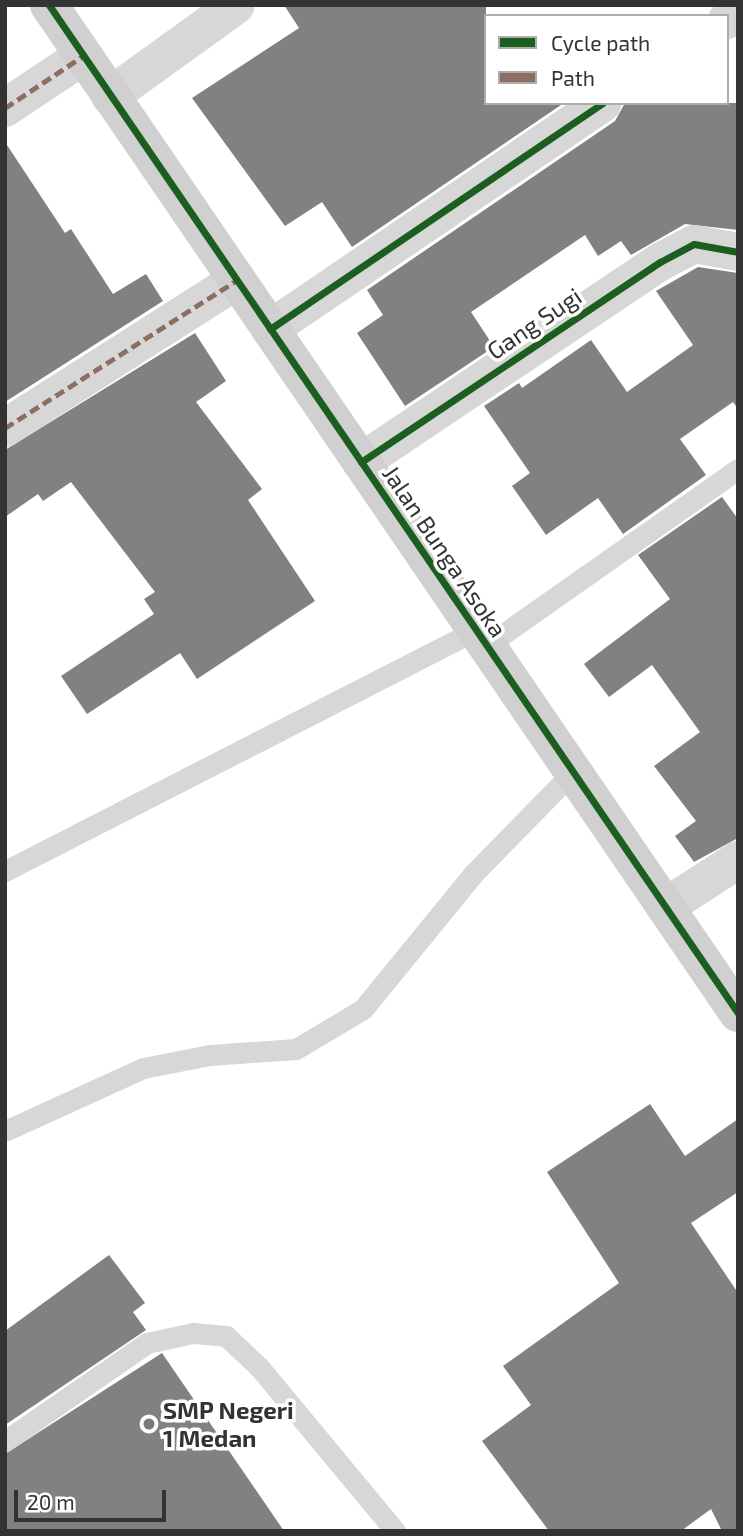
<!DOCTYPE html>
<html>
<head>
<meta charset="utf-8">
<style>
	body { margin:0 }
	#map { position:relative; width:743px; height:1536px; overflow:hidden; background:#fff; font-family:"Exo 2",sans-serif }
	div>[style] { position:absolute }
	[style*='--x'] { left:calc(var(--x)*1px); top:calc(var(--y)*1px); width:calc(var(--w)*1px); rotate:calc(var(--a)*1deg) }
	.building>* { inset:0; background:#818181 }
	.lane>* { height:21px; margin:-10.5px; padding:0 10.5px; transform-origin:10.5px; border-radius:10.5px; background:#d7d7d7 }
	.street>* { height:38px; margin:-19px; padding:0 19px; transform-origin:19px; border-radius:19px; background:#d7d7d7 }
	.secondary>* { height:38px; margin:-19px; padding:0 19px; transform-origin:19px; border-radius:19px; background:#d0d0d0 }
	.quiet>* { height:5px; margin-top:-2.5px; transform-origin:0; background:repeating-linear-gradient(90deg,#8d6e63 0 10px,transparent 0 15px) }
	.cycleway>* { height:7px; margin:-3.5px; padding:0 3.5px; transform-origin:3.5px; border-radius:3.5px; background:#1b5e20 }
	.dots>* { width:19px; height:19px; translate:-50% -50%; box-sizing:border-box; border:4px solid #fff; border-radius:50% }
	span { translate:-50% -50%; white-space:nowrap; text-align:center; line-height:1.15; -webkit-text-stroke:7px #fff; paint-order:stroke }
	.street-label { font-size:24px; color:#333 }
	.poi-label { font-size:24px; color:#333; font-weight:700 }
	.left { translate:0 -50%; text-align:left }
	.frame { position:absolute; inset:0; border:7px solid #333; pointer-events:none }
	.legend { position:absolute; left:484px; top:14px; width:245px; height:91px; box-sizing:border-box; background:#fff; border:2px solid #adadad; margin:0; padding:9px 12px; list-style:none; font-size:21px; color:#333 }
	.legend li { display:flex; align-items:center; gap:14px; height:35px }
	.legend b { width:35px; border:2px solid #adadad }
	.scale { position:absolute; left:14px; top:1490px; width:152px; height:32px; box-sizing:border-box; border:4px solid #333; border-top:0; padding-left:9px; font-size:21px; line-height:24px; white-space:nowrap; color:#333; -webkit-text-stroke:5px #fff; paint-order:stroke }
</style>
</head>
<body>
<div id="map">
	<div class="building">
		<i style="clip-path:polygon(284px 5px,486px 5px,486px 103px,564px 103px,352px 247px,322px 202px,285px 226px,192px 98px,299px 28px)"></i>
		<i style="clip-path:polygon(625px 103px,738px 103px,738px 230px,685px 224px,631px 255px,621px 241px,598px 256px,585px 235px,471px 312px,494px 347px,405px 406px,357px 333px,383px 315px,367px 290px,615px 121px)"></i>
		<i style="clip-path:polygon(5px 142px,65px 233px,71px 229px,113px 294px,146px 274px,163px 301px,5px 402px)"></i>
		<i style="clip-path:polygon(698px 267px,738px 273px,738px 409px,733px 402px,680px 439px,706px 475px,623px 534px,598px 498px,546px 535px,512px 486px,530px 473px,484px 406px,519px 383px,522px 388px,591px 340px,627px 392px,693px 345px,656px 291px)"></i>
		<i style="clip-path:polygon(195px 333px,226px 381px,196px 402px,262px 489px,248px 500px,315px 601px,197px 679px,180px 653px,87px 714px,61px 676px,154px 614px,144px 599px,155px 592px,71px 482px,43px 501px,38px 494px,5px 517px,5px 450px)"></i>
		<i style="clip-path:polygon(722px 497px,738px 519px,738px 838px,694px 862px,675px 836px,696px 821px,654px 766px,700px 732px,652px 665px,609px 697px,584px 664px,670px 599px,638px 555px)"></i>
		<i style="clip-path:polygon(650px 1104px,685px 1156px,738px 1119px,738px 1192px,691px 1223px,738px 1293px,738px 1531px,722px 1531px,711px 1509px,681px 1531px,549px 1531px,482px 1441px,531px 1405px,503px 1366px,619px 1283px,547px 1172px)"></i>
		<i style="clip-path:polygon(109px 1255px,145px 1303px,133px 1312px,146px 1330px,5px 1425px,5px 1331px)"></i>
		<i style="clip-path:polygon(162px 1353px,284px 1531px,5px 1531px,5px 1454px)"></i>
	</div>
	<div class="lane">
		<i style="--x:486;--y:646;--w:308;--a:-35.1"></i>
		<i style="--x:5;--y:871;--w:529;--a:-27.1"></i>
		<i style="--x:7;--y:1130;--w:149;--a:-24.5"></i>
		<i style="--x:143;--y:1068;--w:68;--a:-11"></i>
		<i style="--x:210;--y:1055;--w:86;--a:-4"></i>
		<i style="--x:296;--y:1049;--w:78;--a:-30.8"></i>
		<i style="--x:363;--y:1009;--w:176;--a:-50.8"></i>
		<i style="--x:474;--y:873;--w:141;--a:-45.6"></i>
		<i style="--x:5;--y:1441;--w:173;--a:-34.6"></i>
		<i style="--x:147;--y:1343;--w:47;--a:-12.3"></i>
		<i style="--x:193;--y:1333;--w:33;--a:5"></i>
		<i style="--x:226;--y:1336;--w:45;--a:43.2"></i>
		<i style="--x:259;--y:1367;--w:213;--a:50.3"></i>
	</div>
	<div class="street">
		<i style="--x:727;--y:20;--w:5;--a:-37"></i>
		<i style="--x:110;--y:96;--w:155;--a:-35.8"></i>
		<i style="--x:5;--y:108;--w:94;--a:-33.7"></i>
		<i style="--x:270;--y:329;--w:402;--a:-34.2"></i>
		<i style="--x:5;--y:428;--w:275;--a:-32.5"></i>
		<i style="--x:361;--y:462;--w:360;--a:-33.8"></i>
		<i style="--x:660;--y:262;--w:38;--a:-28"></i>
		<i style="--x:694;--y:244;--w:45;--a:10.3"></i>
		<i style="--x:665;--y:907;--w:87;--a:-32.8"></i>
	</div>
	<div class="secondary">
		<i style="--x:49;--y:5;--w:1221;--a:55.65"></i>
	</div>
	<div class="quiet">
		<i style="--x:5;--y:108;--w:94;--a:-33.7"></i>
		<i style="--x:5;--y:428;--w:275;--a:-32.5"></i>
	</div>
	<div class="cycleway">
		<i style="--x:49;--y:5;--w:1221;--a:55.65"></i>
		<i style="--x:270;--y:329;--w:402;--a:-34.2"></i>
		<i style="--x:361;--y:462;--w:360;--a:-33.8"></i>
		<i style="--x:660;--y:262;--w:38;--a:-28"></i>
		<i style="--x:694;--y:244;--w:45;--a:10.3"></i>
	</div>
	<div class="dots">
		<i style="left:149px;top:1424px;background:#7a7a7a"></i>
	</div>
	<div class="street-label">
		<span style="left:534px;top:323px;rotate:-34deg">Gang Sugi</span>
		<span style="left:445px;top:551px;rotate:56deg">Jalan Bunga Asoka</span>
	</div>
	<div class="poi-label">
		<span class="left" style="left:163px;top:1424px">SMP Negeri<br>1 Medan</span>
	</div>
	<div class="frame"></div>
	<ul class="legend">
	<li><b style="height:9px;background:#1b5e20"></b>Cycle path</li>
	<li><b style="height:9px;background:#8d6e63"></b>Path</li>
	</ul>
	<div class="scale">20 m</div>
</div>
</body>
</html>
